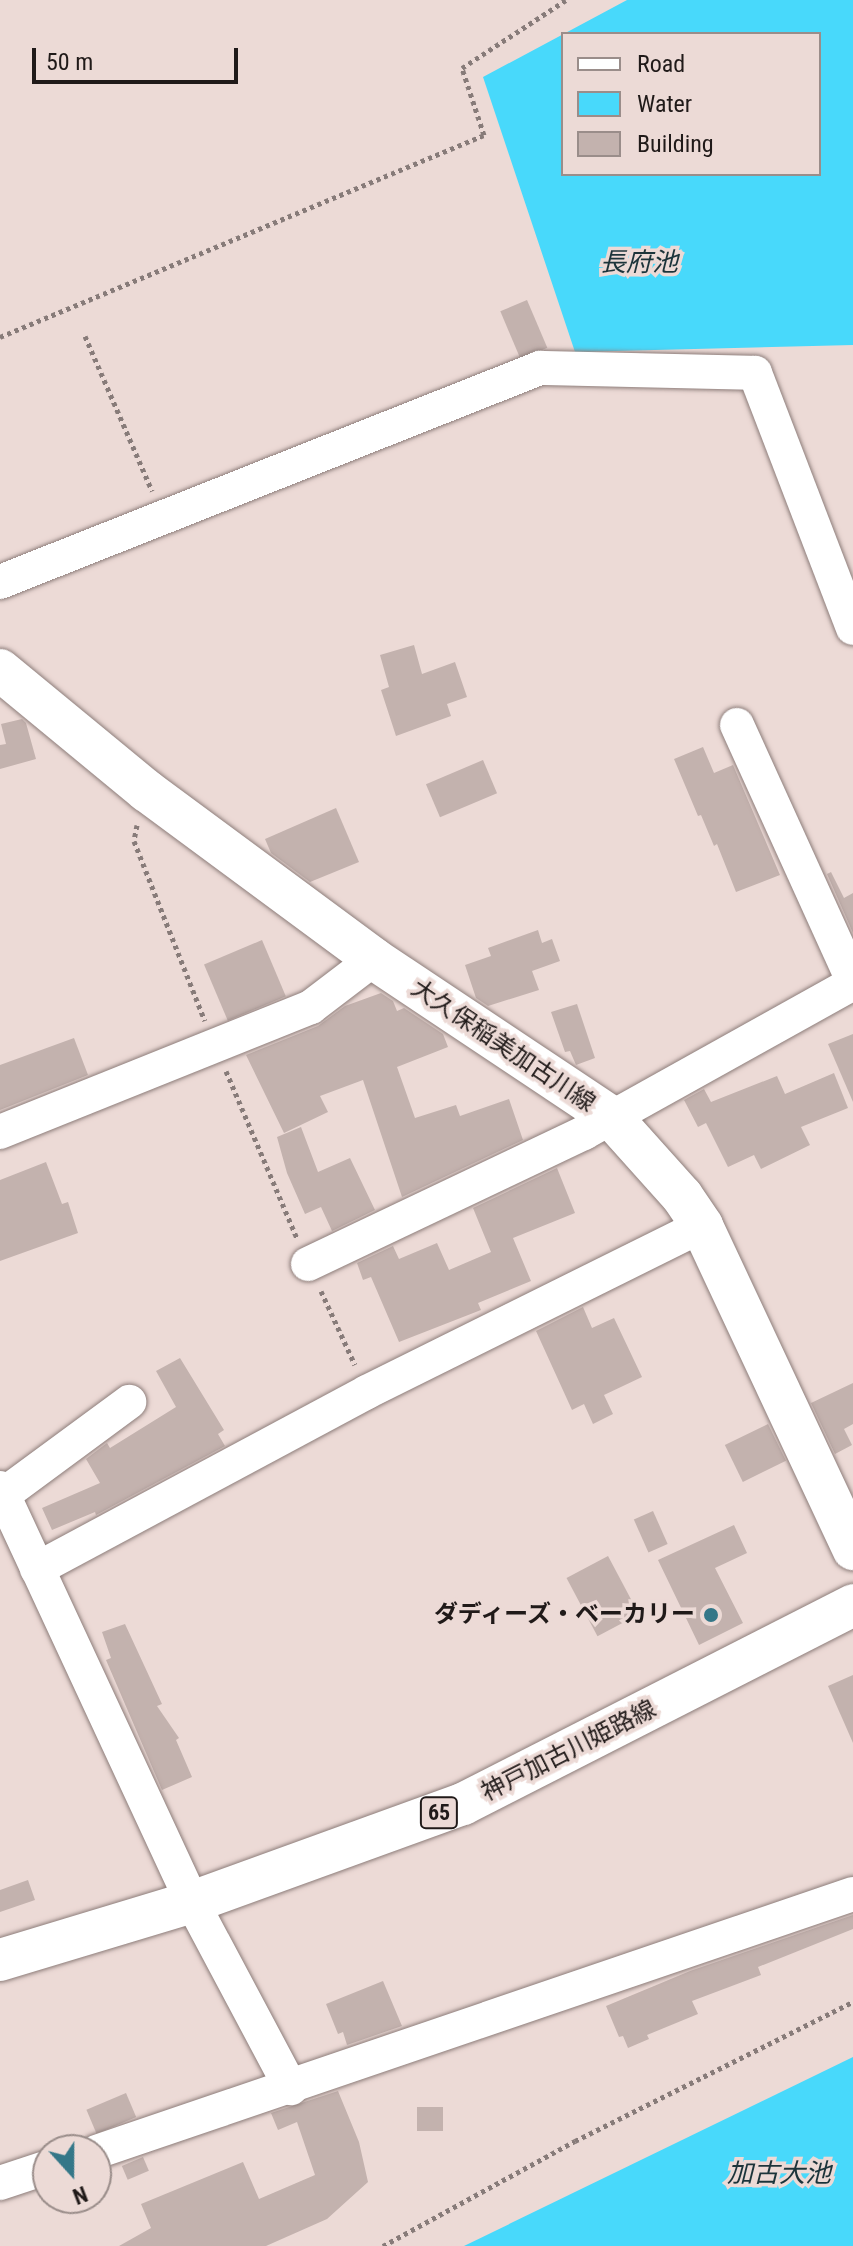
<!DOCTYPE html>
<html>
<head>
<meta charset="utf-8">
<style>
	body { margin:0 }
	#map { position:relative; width:853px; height:2246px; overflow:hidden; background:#ecdad6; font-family:"Roboto Condensed","Noto Sans JP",sans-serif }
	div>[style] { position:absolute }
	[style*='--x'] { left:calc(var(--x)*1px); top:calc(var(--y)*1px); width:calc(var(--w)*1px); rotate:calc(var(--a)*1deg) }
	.water>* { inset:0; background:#48d9fb }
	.building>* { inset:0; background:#c3b2ae; transform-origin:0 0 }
	.path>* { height:5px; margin-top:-2.5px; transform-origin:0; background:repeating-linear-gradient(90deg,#877b79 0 4px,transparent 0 8px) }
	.roads { filter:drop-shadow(0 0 2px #8d7d7a) drop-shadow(0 0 2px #8d7d7a) }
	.minor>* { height:34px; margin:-17px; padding:0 17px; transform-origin:17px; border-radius:17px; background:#fff }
	.major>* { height:42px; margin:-21px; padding:0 21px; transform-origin:21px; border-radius:21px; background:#fff }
	.dots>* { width:22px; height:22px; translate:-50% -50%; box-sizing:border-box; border:4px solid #ecdad6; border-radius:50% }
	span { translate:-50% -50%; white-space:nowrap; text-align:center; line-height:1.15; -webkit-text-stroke:7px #ecdad6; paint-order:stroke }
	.shield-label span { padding:2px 6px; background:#ecdad6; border:2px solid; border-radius:6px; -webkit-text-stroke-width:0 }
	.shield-label { font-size:22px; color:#201a19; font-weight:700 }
	.street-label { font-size:24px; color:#201a19 }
	.poi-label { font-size:24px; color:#201a19; font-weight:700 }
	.right { translate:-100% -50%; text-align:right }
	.water-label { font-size:26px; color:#1c343a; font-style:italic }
	.legend { position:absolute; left:561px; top:32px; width:260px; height:144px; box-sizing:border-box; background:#ecdad6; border:2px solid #9a8d8a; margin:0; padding:10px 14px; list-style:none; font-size:24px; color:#201a19 }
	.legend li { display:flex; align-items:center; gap:16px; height:40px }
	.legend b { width:40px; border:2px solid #9a8d8a }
	.north { position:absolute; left:32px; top:2134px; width:80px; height:80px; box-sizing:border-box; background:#ecdad6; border:2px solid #9a8d8a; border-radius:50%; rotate:159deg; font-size:22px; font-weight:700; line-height:32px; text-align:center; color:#201a19 }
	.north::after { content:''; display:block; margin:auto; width:28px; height:36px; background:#347788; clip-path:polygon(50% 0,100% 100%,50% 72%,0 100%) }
	.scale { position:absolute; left:32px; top:48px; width:206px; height:36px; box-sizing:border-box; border:4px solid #201a19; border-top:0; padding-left:10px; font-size:24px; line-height:28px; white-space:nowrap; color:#201a19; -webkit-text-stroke:6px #ecdad6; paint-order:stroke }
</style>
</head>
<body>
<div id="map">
	<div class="water">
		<i style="clip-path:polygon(evenodd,627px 0,853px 0,853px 345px,575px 352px,483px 77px,627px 0,563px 34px,819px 34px,819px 174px,563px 174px,563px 34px)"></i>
		<i style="clip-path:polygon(853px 2057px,853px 2246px,464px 2246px)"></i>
	</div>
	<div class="building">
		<i style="left:527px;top:300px;width:52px;height:29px;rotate:67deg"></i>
		<i style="clip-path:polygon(414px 645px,422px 674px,455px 662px,467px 697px,447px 704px,451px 716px,396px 736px,381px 690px,389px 687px,380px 655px)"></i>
		<i style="clip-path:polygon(22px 719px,26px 723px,36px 759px,0 769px,0 745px,6px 744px,1px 724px)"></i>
		<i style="clip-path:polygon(703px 747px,714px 773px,733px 765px,780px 875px,736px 892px,717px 844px,714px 846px,701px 815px,698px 816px,674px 759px)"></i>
		<i style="left:483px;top:760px;width:36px;height:62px;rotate:67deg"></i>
		<i style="clip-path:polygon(336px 808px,359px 862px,310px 882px,271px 853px,265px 839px)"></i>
		<i style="clip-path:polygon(831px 872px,844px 898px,853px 893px,853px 933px,827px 874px)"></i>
		<i style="clip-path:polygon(538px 930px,542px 943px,552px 939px,560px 961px,532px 971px,539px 990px,488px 1006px,476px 998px,465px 965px,491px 956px,488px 948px)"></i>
		<i style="left:262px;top:940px;width:61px;height:63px;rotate:67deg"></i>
		<i style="clip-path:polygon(381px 993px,393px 1001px,397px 1011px,404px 1008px,443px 1034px,448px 1047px,397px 1067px,415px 1118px,456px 1105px,460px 1116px,509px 1099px,523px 1140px,402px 1197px,363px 1080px,320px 1096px,328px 1112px,284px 1133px,246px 1055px,318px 1026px,345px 1006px)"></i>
		<i style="clip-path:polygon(577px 1004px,595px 1058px,576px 1065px,570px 1051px,565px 1052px,551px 1012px)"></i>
		<i style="clip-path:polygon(853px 1034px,853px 1102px,828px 1044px)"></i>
		<i style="clip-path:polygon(74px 1038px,88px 1075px,0 1110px,0 1065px)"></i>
		<i style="clip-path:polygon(834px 1073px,848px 1108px,801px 1127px,810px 1145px,761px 1169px,754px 1155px,728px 1167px,706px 1123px,698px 1127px,684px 1100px,704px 1089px,711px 1102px,777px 1076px,785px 1094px)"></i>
		<i style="clip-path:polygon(301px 1127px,318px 1172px,350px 1158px,375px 1210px,332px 1231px,321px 1207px,305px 1214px,287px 1173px,277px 1137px)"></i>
		<i style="clip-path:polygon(46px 1162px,62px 1204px,68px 1202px,78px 1233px,0 1261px,0 1180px)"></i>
		<i style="clip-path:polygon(557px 1168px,575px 1213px,513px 1238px,531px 1281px,478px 1303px,481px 1310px,399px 1342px,371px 1277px,363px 1280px,357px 1263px,393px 1246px,399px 1259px,437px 1243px,449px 1270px,491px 1252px,473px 1208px)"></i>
		<i style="clip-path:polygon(583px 1307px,592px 1328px,614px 1318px,642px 1377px,604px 1395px,613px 1414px,593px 1424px,584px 1404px,572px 1410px,536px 1331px)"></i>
		<i style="clip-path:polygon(180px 1358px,224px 1430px,218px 1434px,225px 1446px,96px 1515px,95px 1512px,52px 1530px,42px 1508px,100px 1483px,86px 1459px,107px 1443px,110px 1448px,176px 1407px,156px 1371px)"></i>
		<i style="clip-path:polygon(853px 1383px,853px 1424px,844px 1429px,852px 1445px,835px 1454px,811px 1403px)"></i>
		<i style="left:768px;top:1424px;width:41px;height:48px;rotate:64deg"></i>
		<i style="left:653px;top:1511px;width:36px;height:21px;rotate:66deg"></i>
		<i style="clip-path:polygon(734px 1525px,747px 1553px,715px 1568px,743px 1623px,699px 1645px,658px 1560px)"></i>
		<i style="left:608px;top:1556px;width:66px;height:47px;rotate:62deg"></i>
		<i style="clip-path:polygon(125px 1624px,162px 1704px,157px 1706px,179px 1738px,176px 1740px,192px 1777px,162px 1790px,106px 1660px,111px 1658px,102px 1632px)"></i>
		<i style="clip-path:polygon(853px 1675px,853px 1743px,828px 1686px)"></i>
		<i style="clip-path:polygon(28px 1880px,35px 1900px,0 1912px,0 1890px)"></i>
		<i style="clip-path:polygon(853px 1915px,853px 1929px,758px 1967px,761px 1975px,692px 2001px,698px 2014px,647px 2035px,649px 2039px,628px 2048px,623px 2036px,619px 2037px,606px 2006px,690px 1971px)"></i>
		<i style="clip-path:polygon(383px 1981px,402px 2026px,347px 2045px,343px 2032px,338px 2034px,326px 2004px)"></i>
		<i style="clip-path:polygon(338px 2091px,359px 2142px,368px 2182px,327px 2219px,266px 2246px,119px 2246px,151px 2228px,141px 2204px,243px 2162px,259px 2199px,315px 2175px,297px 2122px,278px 2130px,271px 2113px)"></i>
		<i style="left:126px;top:2093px;width:26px;height:43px;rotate:67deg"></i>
		<i style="left:417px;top:2107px;width:26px;height:24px"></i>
		<i style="left:143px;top:2157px;width:15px;height:23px;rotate:67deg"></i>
	</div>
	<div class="path">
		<i style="--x:85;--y:336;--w:169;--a:66.6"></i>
		<i style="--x:0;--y:337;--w:524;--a:-22.65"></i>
		<i style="--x:484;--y:135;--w:71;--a:-108.2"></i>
		<i style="--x:462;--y:68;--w:124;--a:-33.2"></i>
		<i style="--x:137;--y:825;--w:16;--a:101"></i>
		<i style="--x:134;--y:841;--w:193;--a:68.5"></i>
		<i style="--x:226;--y:1071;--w:181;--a:67"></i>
		<i style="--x:321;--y:1291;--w:81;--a:65.3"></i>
		<i style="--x:383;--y:2246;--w:219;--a:-28.7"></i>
		<i style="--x:575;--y:2141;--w:311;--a:-26.6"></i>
	</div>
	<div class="roads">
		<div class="minor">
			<i style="--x:0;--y:582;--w:581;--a:-21.62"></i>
			<i style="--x:540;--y:368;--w:215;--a:1.3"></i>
			<i style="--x:755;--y:373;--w:273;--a:69"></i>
			<i style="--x:737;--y:725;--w:281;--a:65.6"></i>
			<i style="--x:0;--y:1132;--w:335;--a:-21.9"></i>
			<i style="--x:311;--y:1007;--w:79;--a:-37.3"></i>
			<i style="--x:308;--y:1264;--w:306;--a:-25.4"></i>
			<i style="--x:584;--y:1133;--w:308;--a:-29.1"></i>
			<i style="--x:0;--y:1488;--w:456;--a:65.1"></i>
			<i style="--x:192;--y:1902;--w:211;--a:62"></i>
			<i style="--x:3;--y:1495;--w:157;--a:-36.4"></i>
			<i style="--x:37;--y:1569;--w:374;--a:-28.2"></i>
			<i style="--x:367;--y:1392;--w:374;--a:-26.4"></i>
			<i style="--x:96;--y:2152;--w:800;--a:-18.82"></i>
			<i style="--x:0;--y:2183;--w:51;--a:-18.4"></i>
		</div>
		<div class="major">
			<i style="--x:0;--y:670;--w:190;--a:39.5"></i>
			<i style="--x:147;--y:791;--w:282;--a:36.5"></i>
			<i style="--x:374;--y:959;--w:286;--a:33.7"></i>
			<i style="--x:612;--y:1118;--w:105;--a:48.1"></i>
			<i style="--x:682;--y:1196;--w:36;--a:56"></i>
			<i style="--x:702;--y:1226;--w:357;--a:64.9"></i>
			<i style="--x:0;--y:1960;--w:201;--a:-16.8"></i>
			<i style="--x:192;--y:1902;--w:288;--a:-19.9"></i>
			<i style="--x:463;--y:1804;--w:438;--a:-27"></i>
		</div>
	</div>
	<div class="dots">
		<i style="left:711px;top:1615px;background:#347788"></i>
	</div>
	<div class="shield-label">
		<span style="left:439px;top:1813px">65</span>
	</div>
	<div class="street-label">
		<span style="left:503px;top:1046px;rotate:34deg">大久保稲美加古川線</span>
		<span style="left:569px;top:1751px;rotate:-27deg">神戸加古川姫路線</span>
	</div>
	<div class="poi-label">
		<span class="right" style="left:695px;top:1615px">ダディーズ・ベーカリー</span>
	</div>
	<div class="water-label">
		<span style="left:639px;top:263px">長府池</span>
		<span style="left:779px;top:2174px">加古大池</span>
	</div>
	<ul class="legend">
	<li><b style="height:10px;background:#fff"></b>Road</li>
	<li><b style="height:22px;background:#48d9fb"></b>Water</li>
	<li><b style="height:22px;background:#c3b2ae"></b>Building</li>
	</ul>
	<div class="north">N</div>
	<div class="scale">50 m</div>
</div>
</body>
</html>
